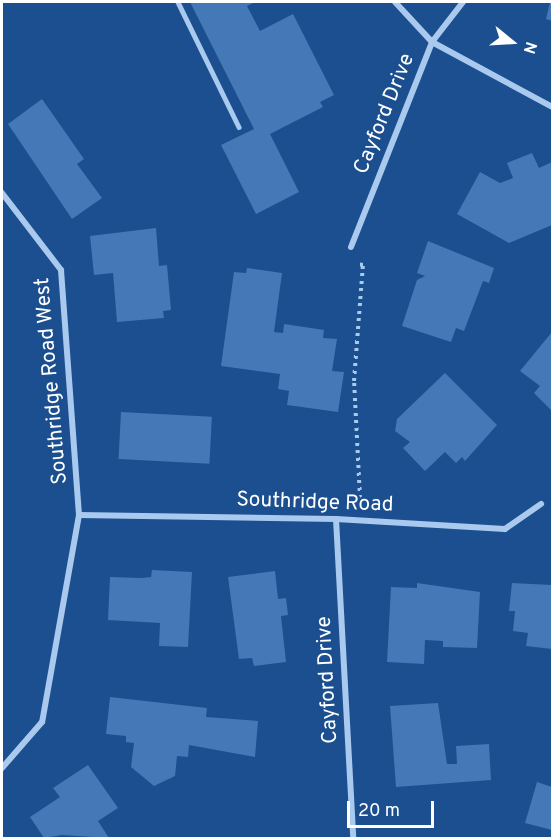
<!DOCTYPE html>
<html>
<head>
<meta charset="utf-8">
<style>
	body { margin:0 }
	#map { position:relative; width:554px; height:840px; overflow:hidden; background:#1b4f8f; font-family:Overpass,sans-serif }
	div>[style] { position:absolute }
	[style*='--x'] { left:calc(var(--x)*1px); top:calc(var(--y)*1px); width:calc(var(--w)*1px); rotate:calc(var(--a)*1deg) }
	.building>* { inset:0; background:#4478b7; transform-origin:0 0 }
	.path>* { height:4px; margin-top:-2px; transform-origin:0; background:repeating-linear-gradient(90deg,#a9c9ee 0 3px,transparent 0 7.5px) }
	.service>* { height:4.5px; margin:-2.25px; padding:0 2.25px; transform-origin:2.25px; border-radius:2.25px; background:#a9c9ee }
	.minor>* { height:6px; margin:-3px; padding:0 3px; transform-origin:3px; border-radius:3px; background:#a9c9ee }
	span { translate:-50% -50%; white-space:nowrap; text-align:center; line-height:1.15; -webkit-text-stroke:5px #1b4f8f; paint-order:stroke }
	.street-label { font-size:21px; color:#fff }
	.frame { position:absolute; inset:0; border:3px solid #fff; pointer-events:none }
	.north { position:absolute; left:482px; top:12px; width:60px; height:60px; -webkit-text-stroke:4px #1b4f8f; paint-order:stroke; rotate:108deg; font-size:16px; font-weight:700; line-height:24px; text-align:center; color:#fff }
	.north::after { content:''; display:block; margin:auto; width:21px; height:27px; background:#fff; clip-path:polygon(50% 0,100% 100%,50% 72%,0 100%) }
	.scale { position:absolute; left:347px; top:801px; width:87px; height:27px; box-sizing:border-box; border:3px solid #fff; border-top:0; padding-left:8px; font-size:18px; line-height:21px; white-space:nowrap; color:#fff; -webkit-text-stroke:4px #1b4f8f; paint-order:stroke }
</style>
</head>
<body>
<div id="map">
	<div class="building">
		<i style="clip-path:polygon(190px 2px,255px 2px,247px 6px,260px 31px,293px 14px,334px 95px,320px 102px,323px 107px,270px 134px,299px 192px,256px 214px,221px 145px,254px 129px)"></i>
		<i style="clip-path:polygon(550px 2px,552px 2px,552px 21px,546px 19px)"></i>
		<i style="clip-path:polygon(42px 99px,84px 159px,77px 164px,102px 198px,72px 219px,8px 124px)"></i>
		<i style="clip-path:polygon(532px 153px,539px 168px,552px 162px,552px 225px,509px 243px,457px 214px,480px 172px,500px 183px,513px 178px,507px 163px)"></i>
		<i style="clip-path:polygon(156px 228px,159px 266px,167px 265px,171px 310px,163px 311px,164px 318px,117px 322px,113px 273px,94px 275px,90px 236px)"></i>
		<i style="clip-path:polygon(428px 241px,494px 268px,489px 283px,483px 281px,464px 331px,456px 328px,451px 342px,402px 326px,417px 280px,425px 276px,417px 273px)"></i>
		<i style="clip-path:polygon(247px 268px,282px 273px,274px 332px,283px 333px,284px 324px,324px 330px,323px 338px,337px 339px,332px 371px,344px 372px,338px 412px,287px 405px,289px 391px,278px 389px,280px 374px,221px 366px,234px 272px,246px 273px)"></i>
		<i style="clip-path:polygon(552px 332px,552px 411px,534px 393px,540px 386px,520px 371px)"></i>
		<i style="clip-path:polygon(445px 373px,497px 425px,465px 461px,462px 457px,456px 463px,445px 452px,425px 471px,403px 448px,410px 442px,395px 431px,397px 419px)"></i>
		<i style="left:121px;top:412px;width:91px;height:47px;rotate:3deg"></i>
		<i style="clip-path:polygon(152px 570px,192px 572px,188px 647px,159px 646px,160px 623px,108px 620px,110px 577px,142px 578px,151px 577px)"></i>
		<i style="clip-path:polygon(275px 571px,278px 599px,286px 598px,288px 615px,281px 616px,286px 662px,254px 666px,252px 658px,239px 659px,228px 577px)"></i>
		<i style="clip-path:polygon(417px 583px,480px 592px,477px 648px,443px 647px,443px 641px,425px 640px,424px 664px,387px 662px,391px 587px,417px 588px)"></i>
		<i style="clip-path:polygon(512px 583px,552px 585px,552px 649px,526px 646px,528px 633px,513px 631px,515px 611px,509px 611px)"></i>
		<i style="clip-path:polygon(110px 697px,207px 708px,206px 717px,258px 721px,255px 757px,189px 745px,188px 757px,177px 756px,175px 776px,154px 786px,131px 767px,134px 743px,126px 742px,126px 736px,106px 734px)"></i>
		<i style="clip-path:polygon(438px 703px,447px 764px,457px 764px,456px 746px,489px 744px,491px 780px,396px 787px,390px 706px)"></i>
		<i style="clip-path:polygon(88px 765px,118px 808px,98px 821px,109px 838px,62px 835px,44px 838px,30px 817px,60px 797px,53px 788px)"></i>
		<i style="clip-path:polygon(537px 782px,552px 787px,552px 830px,525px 823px)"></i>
	</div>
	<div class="path">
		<i style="--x:355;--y:502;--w:6;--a:-39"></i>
		<i style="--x:360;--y:498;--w:117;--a:-92.9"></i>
		<i style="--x:354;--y:381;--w:116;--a:-85.6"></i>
		<i style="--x:363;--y:265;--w:7;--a:-172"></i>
	</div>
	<div class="service">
		<i style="--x:178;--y:2;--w:139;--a:64"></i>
	</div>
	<div class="minor">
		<i style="--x:395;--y:2;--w:54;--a:47.2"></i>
		<i style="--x:432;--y:42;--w:136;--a:28.4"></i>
		<i style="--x:2;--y:193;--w:97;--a:52.5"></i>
		<i style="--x:61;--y:270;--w:246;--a:85.8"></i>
		<i style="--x:79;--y:515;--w:210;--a:100.1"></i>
		<i style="--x:42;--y:722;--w:61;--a:131"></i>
		<i style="--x:351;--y:247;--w:220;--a:-68.4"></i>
		<i style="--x:432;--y:42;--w:51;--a:-52.2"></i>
		<i style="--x:79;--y:515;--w:257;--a:0.9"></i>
		<i style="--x:336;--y:519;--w:169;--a:3.4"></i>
		<i style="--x:505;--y:529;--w:44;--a:-34.8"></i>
		<i style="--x:336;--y:519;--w:319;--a:86.9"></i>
	</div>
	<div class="street-label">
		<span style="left:385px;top:114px;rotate:-68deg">Cayford Drive</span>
		<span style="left:52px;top:381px;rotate:-95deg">Southridge Road West</span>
		<span style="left:315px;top:503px;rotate:2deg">Southridge Road</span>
		<span style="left:328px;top:680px;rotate:-93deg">Cayford Drive</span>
	</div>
	<div class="frame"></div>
	<div class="north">N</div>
	<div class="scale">20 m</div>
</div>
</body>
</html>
